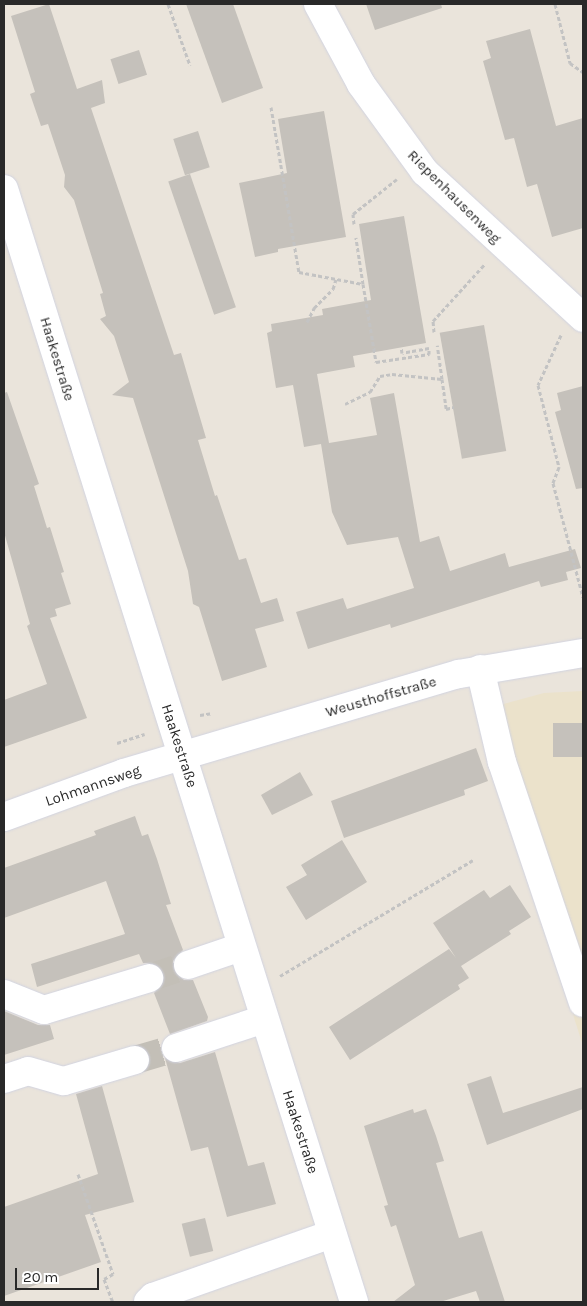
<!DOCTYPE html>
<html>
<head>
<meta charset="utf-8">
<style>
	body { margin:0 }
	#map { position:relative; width:587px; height:1306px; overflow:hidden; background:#eae4db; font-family:Karla,sans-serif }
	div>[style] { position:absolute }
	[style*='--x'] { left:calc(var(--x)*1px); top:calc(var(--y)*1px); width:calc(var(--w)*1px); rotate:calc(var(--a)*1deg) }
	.education>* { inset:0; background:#ebe2cb }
	.building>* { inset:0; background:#c5c1bb; transform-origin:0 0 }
	.minor-tunnel>* { height:28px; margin-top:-14px; transform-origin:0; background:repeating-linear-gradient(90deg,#c3bfb7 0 28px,transparent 0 42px) }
	.path>* { height:3px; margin-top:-1.5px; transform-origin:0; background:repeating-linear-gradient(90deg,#c3c3c3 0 4px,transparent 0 6.5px) }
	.roads { filter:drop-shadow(0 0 1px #d1d3e0) drop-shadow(0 0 1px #d1d3e0) }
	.minor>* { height:28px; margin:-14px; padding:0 14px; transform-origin:14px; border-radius:14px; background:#fff }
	span { translate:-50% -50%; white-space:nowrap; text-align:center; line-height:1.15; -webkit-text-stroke:4px #fff; paint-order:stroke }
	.street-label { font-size:15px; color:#292929 }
	.frame { position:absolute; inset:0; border:5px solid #292929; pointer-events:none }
	.scale { position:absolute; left:15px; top:1268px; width:84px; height:22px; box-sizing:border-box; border:2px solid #292929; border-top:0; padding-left:6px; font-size:15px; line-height:18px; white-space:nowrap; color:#292929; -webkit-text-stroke:4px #fff; paint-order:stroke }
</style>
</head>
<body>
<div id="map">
	<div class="education">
		<i style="clip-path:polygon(583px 691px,583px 1046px,477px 711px,544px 693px)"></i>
	</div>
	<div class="building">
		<i style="clip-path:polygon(49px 4px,77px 89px,102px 80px,105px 103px,91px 108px,174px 355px,181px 353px,206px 438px,198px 440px,215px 496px,217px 495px,239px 560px,246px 558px,261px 603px,277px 598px,284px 621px,255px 629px,267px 667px,222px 681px,199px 607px,193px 604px,188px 571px,133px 398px,112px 395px,129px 382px,114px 336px,100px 319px,106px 316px,100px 294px,103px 293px,74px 200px,64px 187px,65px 175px,48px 124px,41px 126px,30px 94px,35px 92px,11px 16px)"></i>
		<i style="clip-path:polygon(186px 4px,233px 4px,263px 88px,222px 103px)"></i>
		<i style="clip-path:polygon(366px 4px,441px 4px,442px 8px,375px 30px)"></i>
		<i style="clip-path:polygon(530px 29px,556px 126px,583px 118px,583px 228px,552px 237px,537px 184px,527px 187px,514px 138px,505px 140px,483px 61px,491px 58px,486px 41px)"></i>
		<i style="left:139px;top:50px;width:26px;height:30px;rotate:72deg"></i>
		<i style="clip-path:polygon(324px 111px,346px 237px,278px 249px,278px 252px,255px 257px,239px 183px,287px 173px,278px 119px)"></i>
		<i style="left:198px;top:131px;width:38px;height:26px;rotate:72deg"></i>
		<i style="left:190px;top:174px;width:141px;height:23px;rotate:71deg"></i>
		<i style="clip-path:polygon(404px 216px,426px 343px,353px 356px,355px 367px,317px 374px,329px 443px,377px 435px,370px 398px,394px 393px,420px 542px,439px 536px,450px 571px,505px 553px,509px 567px,575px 549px,581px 568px,566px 572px,568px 580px,541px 587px,539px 581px,391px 628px,390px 624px,308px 649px,296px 612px,343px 598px,347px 609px,414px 588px,398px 537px,347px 545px,332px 512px,321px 444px,304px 447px,293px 385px,276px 388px,267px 333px,272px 331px,271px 324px,323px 315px,322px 309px,371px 300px,359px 224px)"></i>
		<i style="left:484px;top:325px;width:128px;height:45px;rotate:80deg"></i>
		<i style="clip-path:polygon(583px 386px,583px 488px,576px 489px,555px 412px,561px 410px,557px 393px)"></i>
		<i style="clip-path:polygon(7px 392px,39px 484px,34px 486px,47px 528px,50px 527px,64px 572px,61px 573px,71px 604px,55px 609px,57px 616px,50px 618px,87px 718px,4px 747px,4px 700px,47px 684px,27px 626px,30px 624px,4px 532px,4px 393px)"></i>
		<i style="left:583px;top:723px;width:34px;height:30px;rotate:90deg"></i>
		<i style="clip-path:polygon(476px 748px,488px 781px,464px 790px,465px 795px,344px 838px,331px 801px)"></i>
		<i style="clip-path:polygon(300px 772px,313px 795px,272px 815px,261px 795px)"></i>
		<i style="clip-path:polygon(135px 816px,142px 836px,148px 834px,157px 859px,171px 904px,166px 905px,183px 950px,173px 961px,173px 970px,184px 980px,193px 980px,208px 1017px,207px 1021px,170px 1034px,154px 993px,164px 982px,164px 973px,153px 963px,143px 963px,139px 954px,37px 987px,31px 964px,125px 934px,106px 881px,4px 918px,4px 868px,96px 835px,94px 831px)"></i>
		<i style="clip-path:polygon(342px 840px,367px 882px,306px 920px,286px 887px,307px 875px,301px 865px)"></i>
		<i style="clip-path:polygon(510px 885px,531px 917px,509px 931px,511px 934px,461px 966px,469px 978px,458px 985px,460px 989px,350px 1060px,329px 1027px,449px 949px,456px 958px,433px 923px,484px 890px,490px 898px)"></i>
		<i style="clip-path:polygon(4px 1011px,38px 1025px,50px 1025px,54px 1039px,4px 1055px)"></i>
		<i style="clip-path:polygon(215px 1052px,248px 1166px,264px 1162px,276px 1204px,227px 1217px,208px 1147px,191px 1151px,165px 1058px,180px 1063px)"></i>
		<i style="clip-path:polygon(491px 1076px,503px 1113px,583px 1087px,583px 1109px,487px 1145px,467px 1084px)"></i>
		<i style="clip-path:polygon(102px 1086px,134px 1202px,85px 1215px,101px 1262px,4px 1296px,4px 1207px,98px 1174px,76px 1094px)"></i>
		<i style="clip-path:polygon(413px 1109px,414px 1113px,426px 1109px,436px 1136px,444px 1161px,436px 1163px,459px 1238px,482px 1231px,505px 1302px,480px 1302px,476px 1291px,440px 1302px,393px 1302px,415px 1285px,396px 1225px,391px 1227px,384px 1206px,388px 1205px,364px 1126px)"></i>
		<i style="left:205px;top:1218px;width:34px;height:24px;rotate:76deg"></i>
	</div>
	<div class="minor-tunnel">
		<i style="--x:149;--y:978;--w:41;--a:-18.4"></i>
		<i style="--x:135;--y:1060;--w:43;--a:-16.3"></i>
	</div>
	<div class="path">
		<i style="--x:168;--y:4;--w:65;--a:70.2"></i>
		<i style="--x:555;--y:4;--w:61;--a:75.7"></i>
		<i style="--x:570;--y:63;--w:16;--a:35"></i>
		<i style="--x:271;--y:107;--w:167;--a:80.4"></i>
		<i style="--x:299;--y:272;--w:65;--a:10.6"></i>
		<i style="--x:363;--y:284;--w:47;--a:-98.7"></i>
		<i style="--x:354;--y:224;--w:10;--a:-96"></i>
		<i style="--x:353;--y:214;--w:56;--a:-38.5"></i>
		<i style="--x:363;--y:284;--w:79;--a:80.5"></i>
		<i style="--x:376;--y:362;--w:54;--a:-8.6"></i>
		<i style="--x:429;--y:354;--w:6;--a:-90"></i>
		<i style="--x:429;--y:348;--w:27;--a:170"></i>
		<i style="--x:402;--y:353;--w:6;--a:-99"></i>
		<i style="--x:307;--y:322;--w:16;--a:-63"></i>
		<i style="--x:314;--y:308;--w:27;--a:-45"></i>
		<i style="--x:333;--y:289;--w:10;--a:-73"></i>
		<i style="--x:434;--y:332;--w:11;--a:-95"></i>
		<i style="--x:433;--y:321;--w:76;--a:-47.7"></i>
		<i style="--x:561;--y:335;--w:55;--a:114.7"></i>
		<i style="--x:538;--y:385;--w:85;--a:75.6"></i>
		<i style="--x:559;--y:467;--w:17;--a:111"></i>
		<i style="--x:553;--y:483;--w:118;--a:75.3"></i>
		<i style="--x:442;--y:379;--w:30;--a:82"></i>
		<i style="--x:446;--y:409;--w:8;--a:-14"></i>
		<i style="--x:345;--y:404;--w:28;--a:-26"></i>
		<i style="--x:370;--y:392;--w:19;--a:-58"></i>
		<i style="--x:380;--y:376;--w:12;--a:-9"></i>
		<i style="--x:392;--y:374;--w:50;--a:5.7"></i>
		<i style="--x:442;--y:379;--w:34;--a:-98"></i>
		<i style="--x:200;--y:715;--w:13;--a:-9"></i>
		<i style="--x:117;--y:743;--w:29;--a:-18"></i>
		<i style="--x:280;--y:976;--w:225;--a:-31"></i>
		<i style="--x:78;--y:1174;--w:106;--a:70.7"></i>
		<i style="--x:113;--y:1274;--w:10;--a:151"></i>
		<i style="--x:104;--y:1279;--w:25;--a:69"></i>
	</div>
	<div class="roads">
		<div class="minor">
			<i style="--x:318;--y:4;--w:91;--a:61.7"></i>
			<i style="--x:361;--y:84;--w:109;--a:54"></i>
			<i style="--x:425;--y:172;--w:215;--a:42.7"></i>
			<i style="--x:4;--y:189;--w:1167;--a:72.54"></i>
			<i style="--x:480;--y:669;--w:96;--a:76.7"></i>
			<i style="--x:502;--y:762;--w:254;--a:71.4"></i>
			<i style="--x:4;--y:817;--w:128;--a:-20.1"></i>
			<i style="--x:124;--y:773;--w:349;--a:-16.5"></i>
			<i style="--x:459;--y:674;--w:126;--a:-9.6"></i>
			<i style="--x:188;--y:965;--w:56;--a:-18.8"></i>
			<i style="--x:4;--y:994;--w:43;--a:21.8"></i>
			<i style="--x:44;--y:1010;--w:110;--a:-16.9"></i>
			<i style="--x:176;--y:1048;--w:93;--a:-18.2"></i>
			<i style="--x:4;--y:1079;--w:25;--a:-18"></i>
			<i style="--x:28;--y:1071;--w:37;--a:16"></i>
			<i style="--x:64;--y:1081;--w:74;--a:-16.5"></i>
			<i style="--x:148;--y:1302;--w:7;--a:-45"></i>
			<i style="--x:153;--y:1297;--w:190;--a:-19.4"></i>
		</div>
	</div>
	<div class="street-label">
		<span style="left:454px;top:197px;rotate:45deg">Riepenhausenweg</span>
		<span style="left:57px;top:359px;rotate:73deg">Haakestraße</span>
		<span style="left:381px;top:697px;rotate:-16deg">Weusthoffstraße</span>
		<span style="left:179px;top:746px;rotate:72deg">Haakestraße</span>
		<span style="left:93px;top:786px;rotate:-19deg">Lohmannsweg</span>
		<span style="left:300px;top:1132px;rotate:72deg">Haakestraße</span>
	</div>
	<div class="frame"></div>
	<div class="scale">20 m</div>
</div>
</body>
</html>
